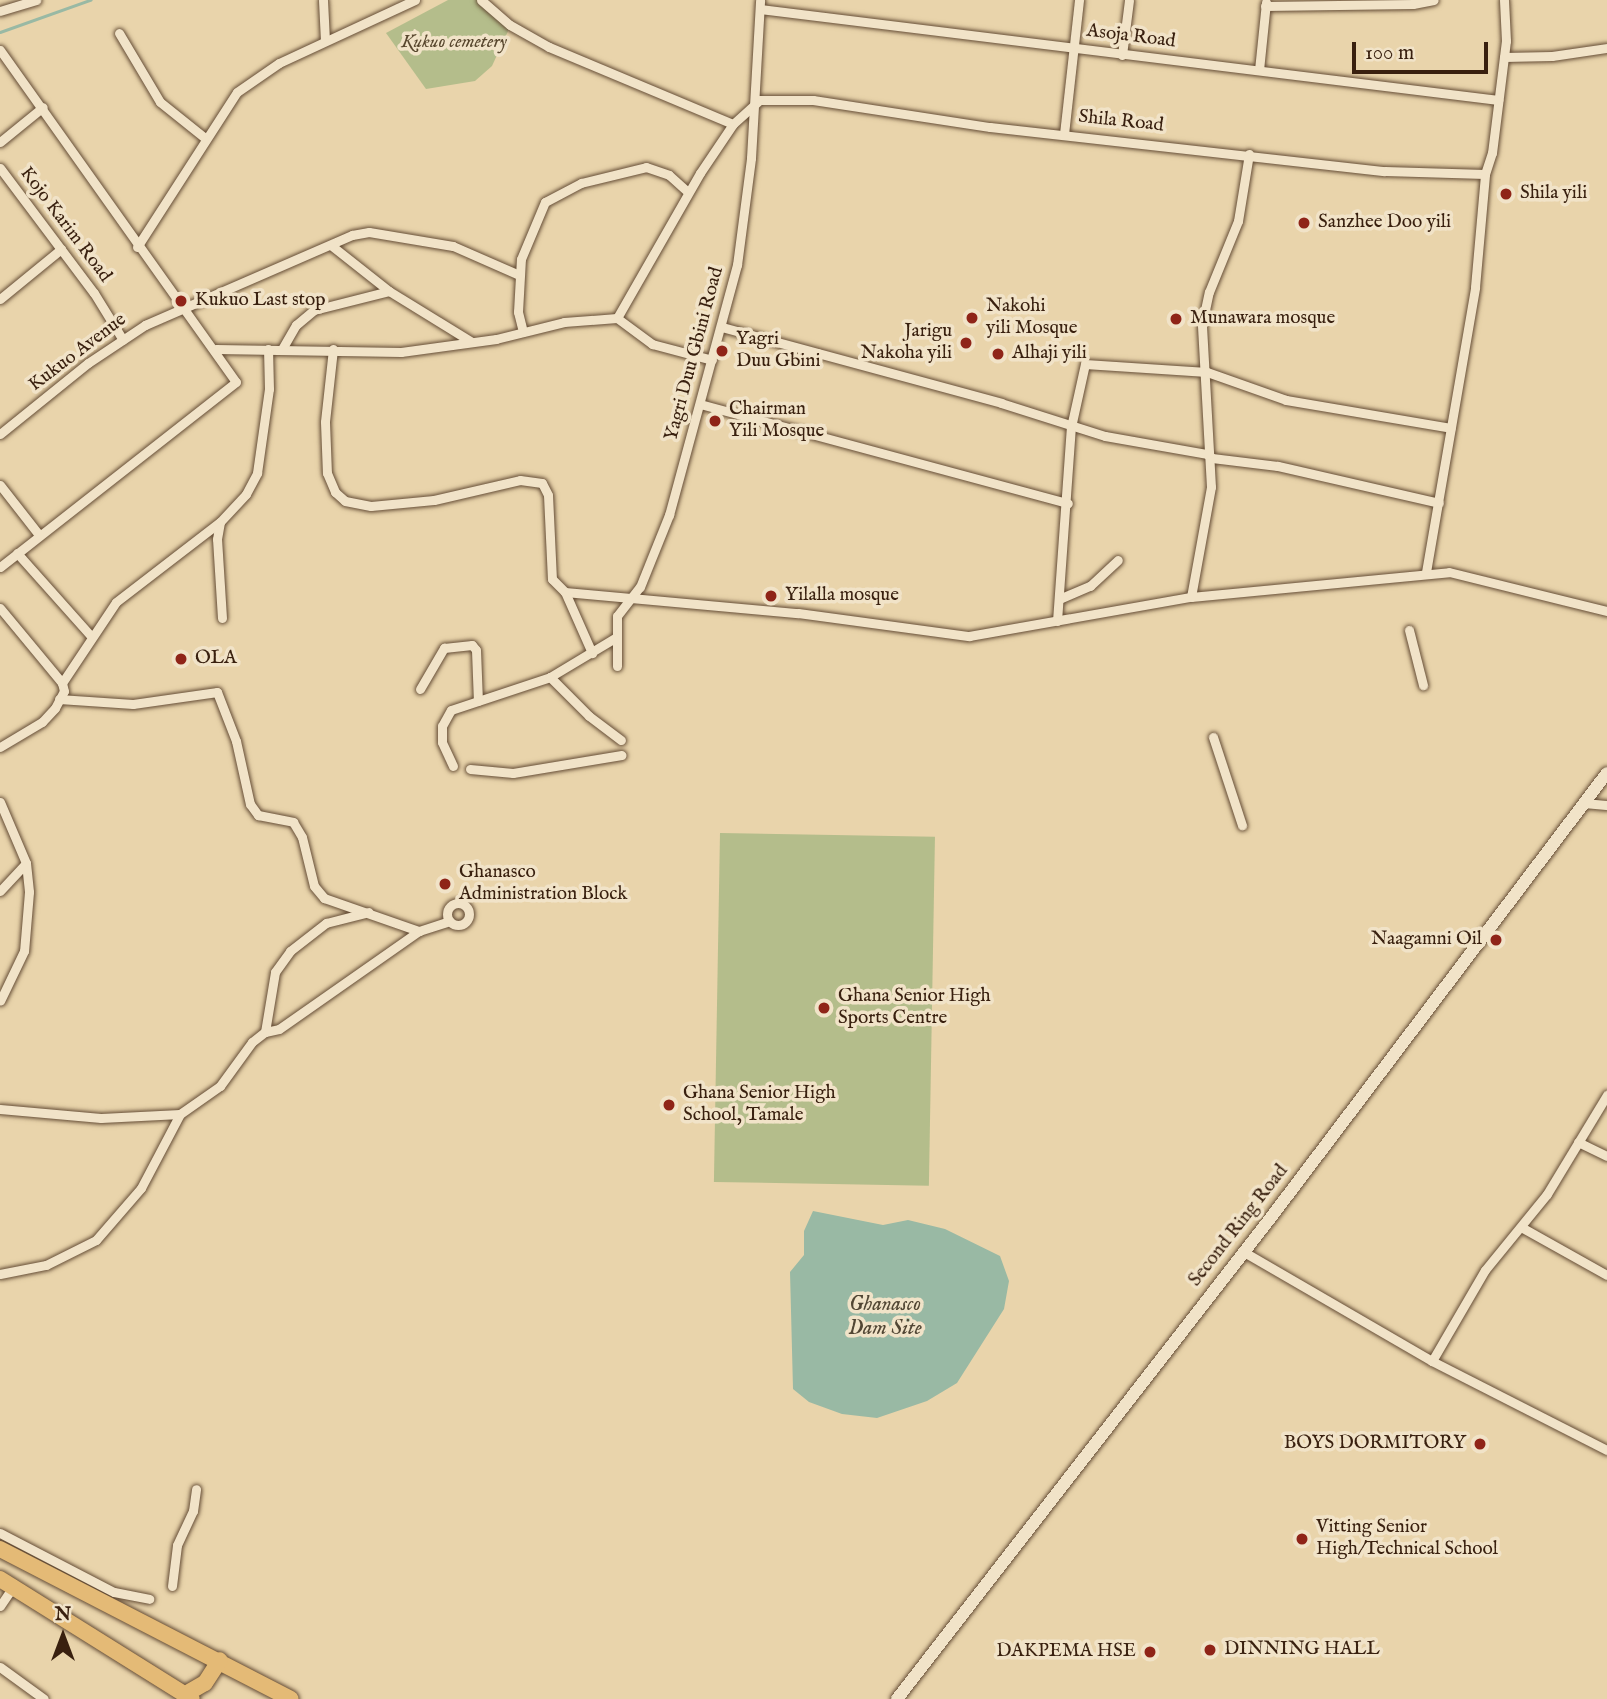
<!DOCTYPE html>
<html>
<head>
<meta charset="utf-8">
<style>
	body { margin:0 }
	#map { position:relative; width:1607px; height:1699px; overflow:hidden; background:#e9d4ab; font-family:"IM FELL English",serif }
	div>[style] { position:absolute }
	[style*='--x'] { left:calc(var(--x)*1px); top:calc(var(--y)*1px); width:calc(var(--w)*1px); rotate:calc(var(--a)*1deg) }
	.green>* { inset:0; background:#b4bd8b; transform-origin:0 0 }
	.water>* { inset:0; background:#99b9a4 }
	.stream>* { height:2.5px; margin:-1.25px; padding:0 1.25px; transform-origin:1.25px; border-radius:1.25px; background:#99b9a4 }
	.roads { filter:drop-shadow(0 0 2px #654d36) drop-shadow(0 0 2px #654d36) }
	.street>* { height:9px; margin:-4.5px; padding:0 4.5px; transform-origin:4.5px; border-radius:4.5px; background:#f1e3c8 }
	.street>.ring { margin:-4.5px; padding:0; box-sizing:content-box; background:none; border:9px solid #f1e3c8; border-radius:50% }
	.secondary>* { height:12px; margin:-6px; padding:0 6px; transform-origin:6px; border-radius:6px; background:#f1e3c8 }
	.highway>* { height:16px; margin:-8px; padding:0 8px; transform-origin:8px; border-radius:8px; background:#e4ba76 }
	.dots>* { width:19px; height:19px; translate:-50% -50%; box-sizing:border-box; border:4px solid #f1e3c8; border-radius:50% }
	span { translate:-50% -50%; white-space:nowrap; text-align:center; line-height:1.15; -webkit-text-stroke:7px #f1e3c8; paint-order:stroke }
	.street-label { font-size:19px; color:#39200f }
	.park-label { font-size:19px; color:#58472e; font-style:italic }
	.poi-label { font-size:19px; color:#39200f }
	.left { translate:0 -50%; text-align:left }
	.right { translate:-100% -50%; text-align:right }
	.water-label { font-size:21px; color:#514634; font-style:italic }
	.north { position:absolute; left:28px; top:1601px; width:70px; height:70px; -webkit-text-stroke:5px #f1e3c8; paint-order:stroke; rotate:0deg; font-size:19px; font-weight:700; line-height:28px; text-align:center; color:#39200f }
	.north::after { content:''; display:block; margin:auto; width:24px; height:32px; background:#39200f; clip-path:polygon(50% 0,100% 100%,50% 72%,0 100%) }
	.scale { position:absolute; left:1352px; top:42px; width:136px; height:32px; box-sizing:border-box; border:4px solid #39200f; border-top:0; padding-left:9px; font-size:21px; line-height:24px; white-space:nowrap; color:#39200f; -webkit-text-stroke:5px #f1e3c8; paint-order:stroke }
</style>
</head>
<body>
<div id="map">
	<div class="green">
		<i style="clip-path:polygon(448px 0,477px 0,509px 29px,492px 66px,475px 81px,426px 89px,386px 33px)"></i>
		<i style="left:720px;top:833px;width:215px;height:349px;rotate:1deg"></i>
	</div>
	<div class="water">
		<i style="clip-path:polygon(813px 1211px,883px 1225px,908px 1220px,945px 1229px,1000px 1256px,1009px 1281px,1004px 1309px,957px 1383px,927px 1401px,877px 1418px,842px 1414px,809px 1402px,793px 1389px,790px 1272px,804px 1255px,804px 1231px)"></i>
	</div>
	<div class="stream">
		<i style="--x:0;--y:32;--w:96;--a:-19.6"></i>
	</div>
	<div class="roads">
		<div class="street">
			<i style="--x:323;--y:0;--w:41;--a:87.2"></i>
			<i style="--x:481;--y:0;--w:38;--a:41"></i>
			<i style="--x:510;--y:25;--w:45;--a:29.4"></i>
			<i style="--x:549;--y:47;--w:199;--a:22.7"></i>
			<i style="--x:1265;--y:6;--w:148;--a:-0.8"></i>
			<i style="--x:1413;--y:4;--w:21;--a:-11"></i>
			<i style="--x:760;--y:9;--w:744;--a:7.03"></i>
			<i style="--x:0;--y:11;--w:38;--a:-17"></i>
			<i style="--x:119;--y:33;--w:80;--a:59.3"></i>
			<i style="--x:160;--y:102;--w:58;--a:38.7"></i>
			<i style="--x:0;--y:50;--w:407;--a:54.6"></i>
			<i style="--x:236;--y:382;--w:300;--a:141.9"></i>
			<i style="--x:1122;--y:55;--w:55;--a:-82.7"></i>
			<i style="--x:1504;--y:57;--w:48;--a:-1.2"></i>
			<i style="--x:1552;--y:56;--w:56;--a:-8.3"></i>
			<i style="--x:1259;--y:70;--w:68;--a:-84.1"></i>
			<i style="--x:1064;--y:134;--w:135;--a:-83.6"></i>
			<i style="--x:0;--y:142;--w:55;--a:-39.1"></i>
			<i style="--x:0;--y:168;--w:156;--a:53.1"></i>
			<i style="--x:94;--y:293;--w:55;--a:58.3"></i>
			<i style="--x:332;--y:246;--w:73;--a:38.3"></i>
			<i style="--x:389;--y:291;--w:97;--a:31.6"></i>
			<i style="--x:137;--y:247;--w:184;--a:-57.2"></i>
			<i style="--x:237;--y:92;--w:51;--a:-34.6"></i>
			<i style="--x:279;--y:63;--w:150;--a:-24.9"></i>
			<i style="--x:0;--y:299;--w:79;--a:-39.3"></i>
			<i style="--x:617;--y:318;--w:167;--a:-60.2"></i>
			<i style="--x:700;--y:173;--w:59;--a:-56"></i>
			<i style="--x:733;--y:124;--w:36;--a:-42"></i>
			<i style="--x:760;--y:100;--w:53;--a:0"></i>
			<i style="--x:813;--y:100;--w:179;--a:8.7"></i>
			<i style="--x:990;--y:127;--w:397;--a:6.4"></i>
			<i style="--x:1385;--y:171;--w:100;--a:1.7"></i>
			<i style="--x:722;--y:327;--w:289;--a:15.2"></i>
			<i style="--x:1001;--y:403;--w:109;--a:17.6"></i>
			<i style="--x:1105;--y:436;--w:104;--a:10"></i>
			<i style="--x:1207;--y:454;--w:6;--a:39"></i>
			<i style="--x:1212;--y:458;--w:66;--a:6.9"></i>
			<i style="--x:1278;--y:466;--w:165;--a:12.9"></i>
			<i style="--x:523;--y:332;--w:21;--a:-104"></i>
			<i style="--x:518;--y:312;--w:53;--a:-86.8"></i>
			<i style="--x:521;--y:259;--w:62;--a:-67.2"></i>
			<i style="--x:545;--y:202;--w:41;--a:-27.8"></i>
			<i style="--x:581;--y:183;--w:67;--a:-13.8"></i>
			<i style="--x:646;--y:167;--w:24;--a:19"></i>
			<i style="--x:669;--y:175;--w:25;--a:42"></i>
			<i style="--x:216;--y:349;--w:185;--a:0.9"></i>
			<i style="--x:401;--y:352;--w:96;--a:-7.8"></i>
			<i style="--x:496;--y:339;--w:70;--a:-14"></i>
			<i style="--x:564;--y:322;--w:53;--a:-4.3"></i>
			<i style="--x:617;--y:318;--w:44;--a:36.6"></i>
			<i style="--x:652;--y:344;--w:62;--a:14.9"></i>
			<i style="--x:282;--y:349;--w:28;--a:-60"></i>
			<i style="--x:296;--y:325;--w:23;--a:-40"></i>
			<i style="--x:314;--y:310;--w:77;--a:-14.2"></i>
			<i style="--x:333;--y:349;--w:73;--a:96.3"></i>
			<i style="--x:325;--y:422;--w:51;--a:87.8"></i>
			<i style="--x:327;--y:473;--w:21;--a:67"></i>
			<i style="--x:335;--y:492;--w:13;--a:42"></i>
			<i style="--x:345;--y:501;--w:26;--a:11"></i>
			<i style="--x:371;--y:506;--w:63;--a:-5.4"></i>
			<i style="--x:434;--y:500;--w:88;--a:-13.1"></i>
			<i style="--x:520;--y:480;--w:22;--a:8"></i>
			<i style="--x:542;--y:483;--w:13;--a:63"></i>
			<i style="--x:548;--y:495;--w:84;--a:87.3"></i>
			<i style="--x:552;--y:579;--w:18;--a:45"></i>
			<i style="--x:565;--y:592;--w:234;--a:5.2"></i>
			<i style="--x:798;--y:613;--w:173;--a:7.7"></i>
			<i style="--x:969;--y:636;--w:225;--a:-10"></i>
			<i style="--x:1191;--y:597;--w:259;--a:-5.5"></i>
			<i style="--x:1449;--y:572;--w:163;--a:13.9"></i>
			<i style="--x:700;--y:404;--w:381;--a:15.1"></i>
			<i style="--x:0;--y:434;--w:113;--a:-38.9"></i>
			<i style="--x:88;--y:363;--w:69;--a:-33.7"></i>
			<i style="--x:145;--y:325;--w:226;--a:-23.5"></i>
			<i style="--x:352;--y:235;--w:17;--a:-10"></i>
			<i style="--x:369;--y:232;--w:85;--a:9.5"></i>
			<i style="--x:453;--y:246;--w:72;--a:23.7"></i>
			<i style="--x:0;--y:485;--w:63;--a:52"></i>
			<i style="--x:17;--y:553;--w:111;--a:48.3"></i>
			<i style="--x:1426;--y:572;--w:289;--a:-80.2"></i>
			<i style="--x:1475;--y:287;--w:113;--a:-84.9"></i>
			<i style="--x:1485;--y:174;--w:22;--a:-72"></i>
			<i style="--x:1492;--y:153;--w:113;--a:-82.9"></i>
			<i style="--x:1506;--y:41;--w:41;--a:-92.8"></i>
			<i style="--x:565;--y:592;--w:67;--a:66.1"></i>
			<i style="--x:1191;--y:597;--w:112;--a:-79.7"></i>
			<i style="--x:1211;--y:487;--w:163;--a:-93.2"></i>
			<i style="--x:1202;--y:324;--w:33;--a:-78"></i>
			<i style="--x:1209;--y:292;--w:77;--a:-67.8"></i>
			<i style="--x:1238;--y:221;--w:68;--a:-80.7"></i>
			<i style="--x:1059;--y:599;--w:34;--a:-23"></i>
			<i style="--x:1090;--y:586;--w:38;--a:-43"></i>
			<i style="--x:0;--y:608;--w:97;--a:50.4"></i>
			<i style="--x:222;--y:618;--w:79;--a:-93.6"></i>
			<i style="--x:217;--y:539;--w:17;--a:-80"></i>
			<i style="--x:220;--y:522;--w:38;--a:-47"></i>
			<i style="--x:246;--y:494;--w:24;--a:-62"></i>
			<i style="--x:257;--y:473;--w:85;--a:-81.9"></i>
			<i style="--x:269;--y:389;--w:40;--a:-91.4"></i>
			<i style="--x:1057;--y:621;--w:195;--a:-85.9"></i>
			<i style="--x:1071;--y:427;--w:65;--a:-77.5"></i>
			<i style="--x:1085;--y:364;--w:122;--a:3.8"></i>
			<i style="--x:1207;--y:372;--w:84;--a:19.5"></i>
			<i style="--x:1286;--y:400;--w:167;--a:9.6"></i>
			<i style="--x:1409;--y:630;--w:57;--a:75.7"></i>
			<i style="--x:617;--y:666;--w:50;--a:-90"></i>
			<i style="--x:617;--y:616;--w:37;--a:-52"></i>
			<i style="--x:640;--y:587;--w:78;--a:-68.1"></i>
			<i style="--x:669;--y:515;--w:259;--a:-74.8"></i>
			<i style="--x:737;--y:265;--w:108;--a:-82.5"></i>
			<i style="--x:751;--y:158;--w:158;--a:-86.7"></i>
			<i style="--x:550;--y:677;--w:55;--a:45"></i>
			<i style="--x:589;--y:716;--w:40;--a:37"></i>
			<i style="--x:420;--y:689;--w:48;--a:-59.7"></i>
			<i style="--x:444;--y:648;--w:28;--a:-6"></i>
			<i style="--x:472;--y:645;--w:6;--a:51"></i>
			<i style="--x:476;--y:650;--w:51;--a:87.8"></i>
			<i style="--x:59;--y:699;--w:74;--a:3.9"></i>
			<i style="--x:133;--y:704;--w:85;--a:-8.1"></i>
			<i style="--x:217;--y:692;--w:53;--a:68.8"></i>
			<i style="--x:236;--y:741;--w:65;--a:77.5"></i>
			<i style="--x:250;--y:804;--w:14;--a:54"></i>
			<i style="--x:258;--y:815;--w:36;--a:11"></i>
			<i style="--x:293;--y:822;--w:17;--a:59"></i>
			<i style="--x:302;--y:837;--w:50;--a:76.2"></i>
			<i style="--x:314;--y:886;--w:16;--a:50"></i>
			<i style="--x:324;--y:898;--w:101;--a:19.2"></i>
			<i style="--x:1213;--y:737;--w:93;--a:71.8"></i>
			<i style="--x:0;--y:747;--w:49;--a:-30.8"></i>
			<i style="--x:42;--y:722;--w:19;--a:-47"></i>
			<i style="--x:55;--y:708;--w:19;--a:-62"></i>
			<i style="--x:64;--y:691;--w:8;--a:-104"></i>
			<i style="--x:62;--y:683;--w:97;--a:-56.3"></i>
			<i style="--x:116;--y:602;--w:131;--a:-37.6"></i>
			<i style="--x:453;--y:766;--w:26;--a:-115"></i>
			<i style="--x:442;--y:742;--w:16;--a:-90"></i>
			<i style="--x:442;--y:726;--w:18;--a:-61"></i>
			<i style="--x:451;--y:710;--w:104;--a:-18.4"></i>
			<i style="--x:550;--y:677;--w:76;--a:-31"></i>
			<i style="--x:470;--y:769;--w:43;--a:5.3"></i>
			<i style="--x:513;--y:773;--w:110;--a:-9.4"></i>
			<i style="--x:0;--y:802;--w:66;--a:66.9"></i>
			<i style="--x:26;--y:863;--w:29;--a:84"></i>
			<i style="--x:29;--y:892;--w:59;--a:94.8"></i>
			<i style="--x:24;--y:951;--w:55;--a:115.6"></i>
			<i style="--x:1583;--y:803;--w:24;--a:5"></i>
			<i style="--x:0;--y:891;--w:38;--a:-47"></i>
			<i class="ring" style="left:447px;top:903px;width:13px;height:13px"></i>
			<i style="--x:265;--y:1032;--w:61;--a:-80.5"></i>
			<i style="--x:275;--y:972;--w:26;--a:-54"></i>
			<i style="--x:290;--y:951;--w:46;--a:-37.9"></i>
			<i style="--x:326;--y:923;--w:44;--a:-14.3"></i>
			<i style="--x:0;--y:1109;--w:101;--a:5.1"></i>
			<i style="--x:101;--y:1118;--w:79;--a:-2.9"></i>
			<i style="--x:1578;--y:1142;--w:32;--a:26"></i>
			<i style="--x:1521;--y:1227;--w:98;--a:29.2"></i>
			<i style="--x:1244;--y:1252;--w:217;--a:30.1"></i>
			<i style="--x:1432;--y:1361;--w:196;--a:27"></i>
			<i style="--x:0;--y:1274;--w:47;--a:-11.1"></i>
			<i style="--x:46;--y:1265;--w:56;--a:-26.6"></i>
			<i style="--x:96;--y:1240;--w:69;--a:-49.1"></i>
			<i style="--x:141;--y:1188;--w:84;--a:-62.2"></i>
			<i style="--x:180;--y:1114;--w:49;--a:-35"></i>
			<i style="--x:220;--y:1086;--w:54;--a:-54"></i>
			<i style="--x:252;--y:1042;--w:16;--a:-38"></i>
			<i style="--x:265;--y:1032;--w:14;--a:-12"></i>
			<i style="--x:279;--y:1029;--w:171;--a:-35"></i>
			<i style="--x:419;--y:931;--w:32;--a:-18"></i>
			<i style="--x:1432;--y:1361;--w:105;--a:-59.8"></i>
			<i style="--x:1485;--y:1270;--w:98;--a:-50.8"></i>
			<i style="--x:1547;--y:1194;--w:116;--a:-58.8"></i>
			<i style="--x:0;--y:1533;--w:128;--a:27.4"></i>
			<i style="--x:114;--y:1592;--w:36;--a:11"></i>
			<i style="--x:172;--y:1586;--w:41;--a:-83"></i>
			<i style="--x:177;--y:1545;--w:38;--a:-65"></i>
			<i style="--x:193;--y:1511;--w:22;--a:-82"></i>
			<i style="--x:0;--y:1606;--w:23;--a:-56"></i>
			<i style="--x:0;--y:1667;--w:54;--a:36"></i>
		</div>
		<div class="secondary">
			<i style="--x:897;--y:1699;--w:606;--a:-52.17"></i>
			<i style="--x:1269;--y:1220;--w:560;--a:-52.91"></i>
		</div>
		<div class="highway">
			<i style="--x:0;--y:1549;--w:327;--a:27.3"></i>
			<i style="--x:0;--y:1579;--w:226;--a:32"></i>
			<i style="--x:184;--y:1695;--w:24;--a:-30"></i>
			<i style="--x:205;--y:1683;--w:27;--a:-57"></i>
		</div>
	</div>
	<div class="dots">
		<i style="left:1506px;top:194px;background:#8f2418"></i>
		<i style="left:1304px;top:223px;background:#8f2418"></i>
		<i style="left:181px;top:301px;background:#8f2418"></i>
		<i style="left:972px;top:318px;background:#8f2418"></i>
		<i style="left:1176px;top:319px;background:#8f2418"></i>
		<i style="left:966px;top:343px;background:#8f2418"></i>
		<i style="left:722px;top:351px;background:#8f2418"></i>
		<i style="left:998px;top:354px;background:#8f2418"></i>
		<i style="left:715px;top:421px;background:#8f2418"></i>
		<i style="left:771px;top:596px;background:#8f2418"></i>
		<i style="left:181px;top:659px;background:#8f2418"></i>
		<i style="left:445px;top:884px;background:#8f2418"></i>
		<i style="left:1496px;top:940px;background:#8f2418"></i>
		<i style="left:824px;top:1008px;background:#8f2418"></i>
		<i style="left:669px;top:1105px;background:#8f2418"></i>
		<i style="left:1480px;top:1444px;background:#8f2418"></i>
		<i style="left:1302px;top:1539px;background:#8f2418"></i>
		<i style="left:1210px;top:1650px;background:#8f2418"></i>
		<i style="left:1150px;top:1652px;background:#8f2418"></i>
	</div>
	<div class="street-label">
		<span style="left:1131px;top:37px;rotate:7deg">Asoja Road</span>
		<span style="left:1121px;top:122px;rotate:6deg">Shila Road</span>
		<span style="left:65px;top:225px;rotate:53deg">Kojo Karim Road</span>
		<span style="left:78px;top:353px;rotate:-37deg">Kukuo Avenue</span>
		<span style="left:695px;top:354px;rotate:-75deg">Yagri Duu Gbini Road</span>
		<span style="left:1239px;top:1226px;rotate:-52deg">Second Ring Road</span>
	</div>
	<div class="park-label">
		<span style="left:454px;top:43px">Kukuo cemetery</span>
	</div>
	<div class="poi-label">
		<span class="left" style="left:1520px;top:194px">Shila yili</span>
		<span class="left" style="left:1318px;top:223px">Sanzhee Doo yili</span>
		<span class="left" style="left:195px;top:301px">Kukuo Last stop</span>
		<span class="left" style="left:986px;top:318px">Nakohi<br>yili Mosque</span>
		<span class="left" style="left:1190px;top:319px">Munawara mosque</span>
		<span class="right" style="left:952px;top:343px">Jarigu<br>Nakoha yili</span>
		<span class="left" style="left:736px;top:351px">Yagri<br>Duu Gbini</span>
		<span class="left" style="left:1012px;top:354px">Alhaji yili</span>
		<span class="left" style="left:729px;top:421px">Chairman<br>Yili Mosque</span>
		<span class="left" style="left:785px;top:596px">Yilalla mosque</span>
		<span class="left" style="left:195px;top:659px">OLA</span>
		<span class="left" style="left:459px;top:884px">Ghanasco<br>Administration Block</span>
		<span class="right" style="left:1482px;top:940px">Naagamni Oil</span>
		<span class="left" style="left:838px;top:1008px">Ghana Senior High<br>Sports Centre</span>
		<span class="left" style="left:683px;top:1105px">Ghana Senior High<br>School, Tamale</span>
		<span class="right" style="left:1466px;top:1444px">BOYS DORMITORY</span>
		<span class="left" style="left:1316px;top:1539px">Vitting Senior<br>High/Technical School</span>
		<span class="left" style="left:1224px;top:1650px">DINNING HALL</span>
		<span class="right" style="left:1136px;top:1652px">DAKPEMA HSE</span>
	</div>
	<div class="water-label">
		<span style="left:885px;top:1317px">Ghanasco<br>Dam Site</span>
	</div>
	<div class="north">N</div>
	<div class="scale">100 m</div>
</div>
</body>
</html>
